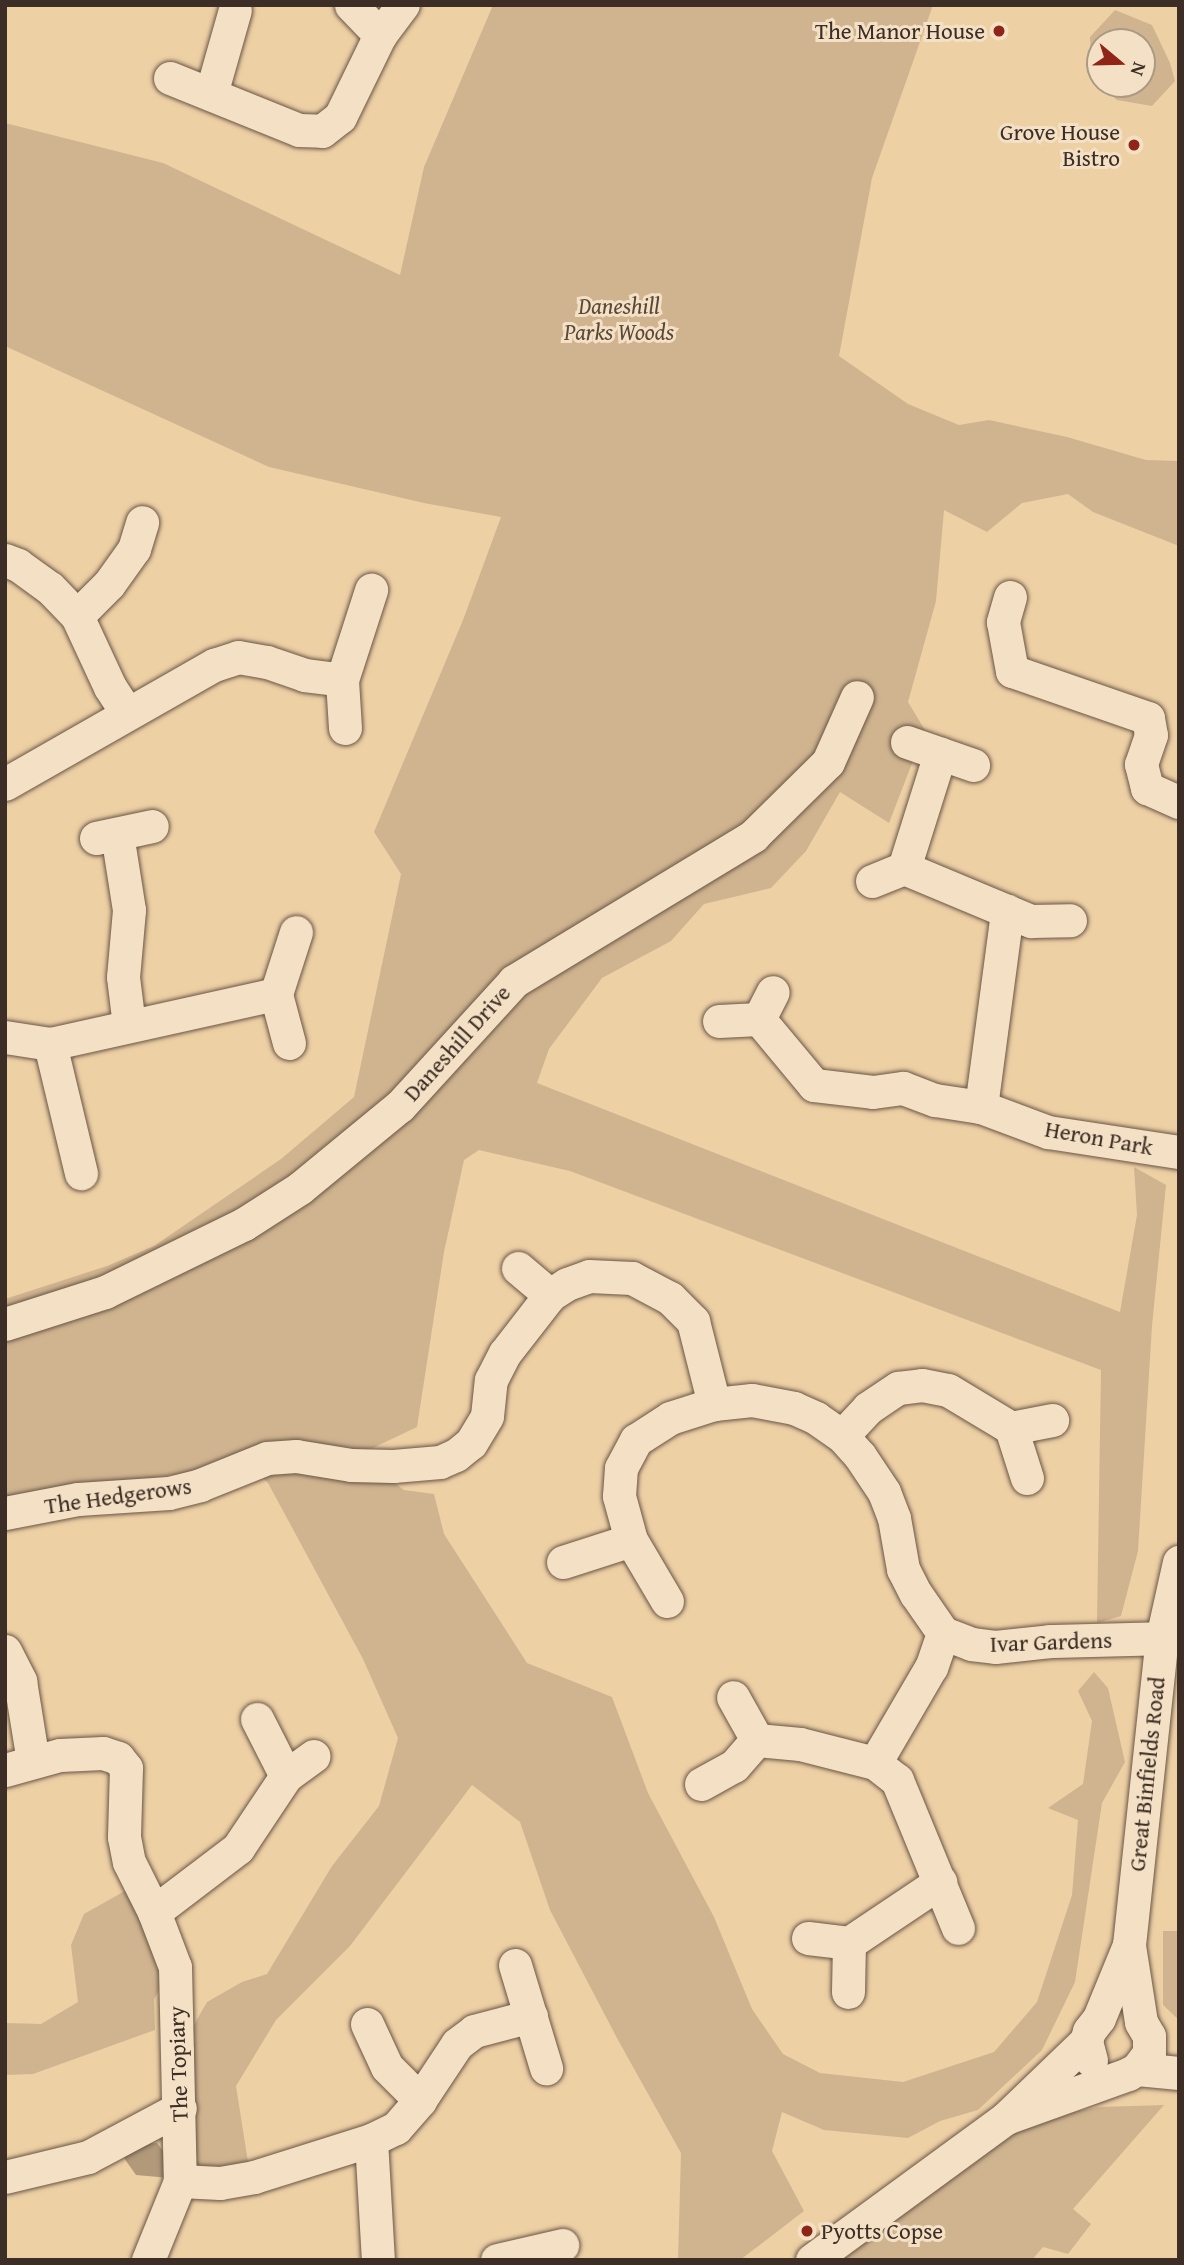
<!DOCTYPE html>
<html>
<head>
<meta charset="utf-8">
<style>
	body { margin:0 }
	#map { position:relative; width:1184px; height:2265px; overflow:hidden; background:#eed0a5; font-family:"Gentium Book Plus",serif }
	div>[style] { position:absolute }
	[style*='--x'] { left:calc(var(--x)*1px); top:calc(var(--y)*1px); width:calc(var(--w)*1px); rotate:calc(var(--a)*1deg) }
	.green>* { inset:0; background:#d0b48f }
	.water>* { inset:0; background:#b1997a }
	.roads { filter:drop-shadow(0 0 2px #685646) drop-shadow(0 0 2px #685646) }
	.minor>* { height:33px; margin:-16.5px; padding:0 16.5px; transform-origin:16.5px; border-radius:16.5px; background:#f4e0c4 }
	.dots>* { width:19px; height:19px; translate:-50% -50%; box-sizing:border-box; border:4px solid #f4e0c4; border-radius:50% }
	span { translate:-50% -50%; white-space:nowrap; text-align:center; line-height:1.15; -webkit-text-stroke:6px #f4e0c4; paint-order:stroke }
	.poi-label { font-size:23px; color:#3c2e26 }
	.right { translate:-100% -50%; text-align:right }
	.left { translate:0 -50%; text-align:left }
	.park-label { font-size:23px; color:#5a493b; font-style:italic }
	.street-label { font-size:23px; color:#3c2e26 }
	.frame { position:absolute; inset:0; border:7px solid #3c2e26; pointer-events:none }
	.north { position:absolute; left:1086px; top:28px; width:70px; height:70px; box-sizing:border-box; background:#f4e0c4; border:2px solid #aa9985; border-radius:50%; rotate:109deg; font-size:19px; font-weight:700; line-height:28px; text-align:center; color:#3c2e26 }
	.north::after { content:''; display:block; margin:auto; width:24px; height:32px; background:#8f2418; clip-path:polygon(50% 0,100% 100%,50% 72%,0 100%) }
</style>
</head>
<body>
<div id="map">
	<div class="green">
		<i style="clip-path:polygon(493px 5px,933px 5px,872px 178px,839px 356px,908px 404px,959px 425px,989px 420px,1067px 437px,1146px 460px,1179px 461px,1179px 546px,1093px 512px,1068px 494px,1022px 503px,987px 532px,944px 510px,936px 601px,908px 702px,925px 730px,889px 823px,840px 792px,806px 851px,771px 888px,704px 904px,671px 941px,602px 978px,549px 1049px,537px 1083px,1120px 1312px,1137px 1215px,1134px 1167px,1166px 1185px,1152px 1326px,1138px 1551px,1121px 1616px,1097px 1623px,1101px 1370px,570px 1171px,479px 1150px,464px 1160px,444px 1252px,417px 1427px,358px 1455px,404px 1490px,434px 1494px,444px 1534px,527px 1663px,612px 1697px,648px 1793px,714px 1917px,752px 2009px,783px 2054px,820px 2073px,903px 2082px,994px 2052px,1037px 2002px,1072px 1895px,1078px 1820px,1048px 1808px,1083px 1784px,1092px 1721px,1078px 1691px,1094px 1672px,1108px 1688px,1125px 1762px,1102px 1803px,1075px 1982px,1042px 2050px,978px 2110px,940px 2121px,908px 2138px,824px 2130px,782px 2112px,772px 2151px,804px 2211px,740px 2260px,678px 2260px,681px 2153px,618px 2040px,550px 1910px,520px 1822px,472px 1785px,350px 1946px,276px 2020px,236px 2086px,248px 2162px,191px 2174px,191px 2030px,207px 2002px,242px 1982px,267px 1974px,332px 1866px,379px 1806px,398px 1738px,363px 1659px,268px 1483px,241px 1457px,188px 1473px,5px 1497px,5px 1299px,107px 1266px,154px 1246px,281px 1159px,354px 1097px,401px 874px,374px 832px,463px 620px,501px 517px,424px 503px,269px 467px,5px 346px,5px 123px,163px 163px,400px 275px,424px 167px)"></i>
		<i style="clip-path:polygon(evenodd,1115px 10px,1152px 25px,1170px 63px,1175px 81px,1152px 106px,1117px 100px,1092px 78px,1090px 37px,1115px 10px,1142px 42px,1142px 84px,1100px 84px,1100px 42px,1142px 42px)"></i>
		<i style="clip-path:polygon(146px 1879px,168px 1975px,154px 1999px,155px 2030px,33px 2074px,5px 2075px,5px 2023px,41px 2024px,78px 2002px,71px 1945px,84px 1914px)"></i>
		<i style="clip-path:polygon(1163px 1931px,1179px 1931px,1179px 2020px,1163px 2005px)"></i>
		<i style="clip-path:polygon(1164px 2105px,1073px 2209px,1091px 2224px,1068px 2254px,1043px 2247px,1032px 2260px,842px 2260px,1024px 2122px,1099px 2107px)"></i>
	</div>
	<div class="water">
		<i style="clip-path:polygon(157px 2143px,171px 2162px,170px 2178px,136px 2175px,124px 2158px,129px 2145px)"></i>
	</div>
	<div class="roads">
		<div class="minor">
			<i style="--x:351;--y:5;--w:42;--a:46"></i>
			<i style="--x:170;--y:78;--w:139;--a:22"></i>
			<i style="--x:299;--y:130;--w:23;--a:2"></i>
			<i style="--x:322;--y:131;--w:23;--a:-38"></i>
			<i style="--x:340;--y:117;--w:91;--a:-64"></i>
			<i style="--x:380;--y:35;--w:38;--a:-53"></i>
			<i style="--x:211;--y:94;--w:87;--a:-74.1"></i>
			<i style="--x:5;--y:560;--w:14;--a:21"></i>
			<i style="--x:18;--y:565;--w:39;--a:36"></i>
			<i style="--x:50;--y:588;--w:39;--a:46"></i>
			<i style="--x:77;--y:616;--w:78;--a:65.1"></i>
			<i style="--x:110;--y:687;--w:31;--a:57"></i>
			<i style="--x:1010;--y:597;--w:26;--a:106"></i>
			<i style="--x:1003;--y:622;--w:50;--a:79.6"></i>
			<i style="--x:1012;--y:671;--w:144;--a:19.1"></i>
			<i style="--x:1148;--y:718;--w:17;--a:80"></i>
			<i style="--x:1151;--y:735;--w:31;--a:109"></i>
			<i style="--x:1141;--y:764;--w:25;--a:76"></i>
			<i style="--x:1147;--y:788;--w:35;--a:24"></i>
			<i style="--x:77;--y:616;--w:45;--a:-45"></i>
			<i style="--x:109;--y:584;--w:43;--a:-54.5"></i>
			<i style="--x:134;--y:549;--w:28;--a:-73"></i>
			<i style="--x:345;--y:728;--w:48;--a:-93.6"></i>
			<i style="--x:342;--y:680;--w:95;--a:-72.1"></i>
			<i style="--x:907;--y:742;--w:70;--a:19.2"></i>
			<i style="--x:5;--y:784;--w:241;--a:-29.7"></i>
			<i style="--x:214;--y:665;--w:25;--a:-18"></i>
			<i style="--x:238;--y:657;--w:29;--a:10"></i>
			<i style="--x:267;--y:662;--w:39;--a:19"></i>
			<i style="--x:304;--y:675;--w:38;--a:7"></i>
			<i style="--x:117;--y:834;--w:77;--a:81"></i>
			<i style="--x:129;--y:910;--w:67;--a:95.1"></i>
			<i style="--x:123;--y:977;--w:48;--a:82.9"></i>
			<i style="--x:96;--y:838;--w:57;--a:-12.1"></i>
			<i style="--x:904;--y:868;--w:120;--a:-72.5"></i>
			<i style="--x:872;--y:881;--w:35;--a:-22"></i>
			<i style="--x:904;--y:868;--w:138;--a:22.7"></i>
			<i style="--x:1031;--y:921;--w:39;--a:-1"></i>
			<i style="--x:759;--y:1019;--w:86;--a:50.2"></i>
			<i style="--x:814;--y:1085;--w:59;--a:6.8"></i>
			<i style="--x:873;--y:1092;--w:30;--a:-8"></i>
			<i style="--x:903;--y:1088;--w:34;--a:21"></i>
			<i style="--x:935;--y:1100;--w:47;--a:8.7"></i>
			<i style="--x:981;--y:1107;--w:72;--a:20.5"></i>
			<i style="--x:1048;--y:1132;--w:133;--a:8.7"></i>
			<i style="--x:719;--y:1021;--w:40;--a:-2.9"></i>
			<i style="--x:759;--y:1019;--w:30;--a:-63"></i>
			<i style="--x:5;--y:1037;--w:46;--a:8.8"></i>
			<i style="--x:50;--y:1044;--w:231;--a:-12.5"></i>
			<i style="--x:289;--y:1043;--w:51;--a:-104.9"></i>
			<i style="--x:276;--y:994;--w:65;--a:-72.1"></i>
			<i style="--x:50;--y:1044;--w:133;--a:76.5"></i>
			<i style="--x:981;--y:1107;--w:198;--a:-82.4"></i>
			<i style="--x:518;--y:1268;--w:42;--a:40.2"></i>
			<i style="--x:5;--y:1324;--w:105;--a:-17.7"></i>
			<i style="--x:105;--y:1292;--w:155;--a:-26.1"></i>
			<i style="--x:244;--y:1224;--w:67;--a:-32.7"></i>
			<i style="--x:300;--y:1188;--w:129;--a:-39.4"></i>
			<i style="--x:400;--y:1106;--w:169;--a:-47.6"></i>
			<i style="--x:514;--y:981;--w:280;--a:-31.2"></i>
			<i style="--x:753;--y:836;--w:105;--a:-44.6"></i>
			<i style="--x:828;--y:762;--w:71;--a:-66"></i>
			<i style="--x:842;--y:1436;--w:38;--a:-47"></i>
			<i style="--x:868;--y:1408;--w:36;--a:-34"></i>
			<i style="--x:898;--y:1388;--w:24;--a:-7"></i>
			<i style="--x:922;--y:1385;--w:26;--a:11"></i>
			<i style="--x:948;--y:1390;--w:74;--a:31.1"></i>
			<i style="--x:1027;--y:1478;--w:52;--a:-107.7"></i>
			<i style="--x:1011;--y:1428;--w:42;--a:-11"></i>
			<i style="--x:5;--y:1513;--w:74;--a:-10.9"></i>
			<i style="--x:78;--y:1499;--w:91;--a:-3.8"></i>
			<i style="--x:169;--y:1493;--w:32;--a:-14"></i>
			<i style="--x:200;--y:1485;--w:72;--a:-21.9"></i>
			<i style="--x:267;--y:1458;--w:29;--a:-4"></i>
			<i style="--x:296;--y:1456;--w:56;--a:9.3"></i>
			<i style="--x:351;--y:1465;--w:42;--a:1.4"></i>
			<i style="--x:393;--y:1466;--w:47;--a:-4.9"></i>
			<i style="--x:440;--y:1462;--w:17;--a:-24"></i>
			<i style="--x:456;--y:1455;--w:19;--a:-39"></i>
			<i style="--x:471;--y:1443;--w:31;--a:-59"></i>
			<i style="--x:487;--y:1416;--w:36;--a:-84"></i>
			<i style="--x:491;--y:1380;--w:30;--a:-63"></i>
			<i style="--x:505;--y:1353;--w:73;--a:-52.2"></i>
			<i style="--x:550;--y:1295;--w:20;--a:-33"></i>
			<i style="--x:567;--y:1284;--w:23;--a:-20"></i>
			<i style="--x:589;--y:1276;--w:43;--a:2.7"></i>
			<i style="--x:632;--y:1278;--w:43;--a:27.8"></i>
			<i style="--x:670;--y:1298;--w:33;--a:45"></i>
			<i style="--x:693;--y:1321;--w:86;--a:75.8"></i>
			<i style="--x:563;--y:1562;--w:71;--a:-17.9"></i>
			<i style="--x:667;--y:1601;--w:71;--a:-120.5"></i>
			<i style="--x:631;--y:1540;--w:46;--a:-105.3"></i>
			<i style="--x:619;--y:1496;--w:28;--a:-86"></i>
			<i style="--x:621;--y:1468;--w:32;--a:-62"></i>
			<i style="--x:636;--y:1440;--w:40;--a:-32.9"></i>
			<i style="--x:670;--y:1418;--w:46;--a:-17.7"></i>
			<i style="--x:714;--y:1404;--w:38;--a:-6"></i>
			<i style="--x:752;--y:1400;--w:43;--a:10.8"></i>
			<i style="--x:794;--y:1408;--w:24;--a:24"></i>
			<i style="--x:816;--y:1418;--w:32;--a:35"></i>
			<i style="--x:842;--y:1436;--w:27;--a:48"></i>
			<i style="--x:860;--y:1456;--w:43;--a:56.3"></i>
			<i style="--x:884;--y:1492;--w:28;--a:69"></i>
			<i style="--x:894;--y:1518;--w:52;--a:80"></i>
			<i style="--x:903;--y:1569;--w:28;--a:63"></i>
			<i style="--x:916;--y:1594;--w:47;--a:55.3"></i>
			<i style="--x:943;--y:1633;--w:36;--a:109"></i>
			<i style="--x:931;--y:1667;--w:111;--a:120.3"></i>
			<i style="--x:943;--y:1633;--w:30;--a:21"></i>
			<i style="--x:971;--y:1644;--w:24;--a:7"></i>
			<i style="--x:995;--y:1647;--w:55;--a:-6.2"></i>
			<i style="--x:1050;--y:1641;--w:112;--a:-1.5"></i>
			<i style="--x:5;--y:1651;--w:34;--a:63"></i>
			<i style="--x:20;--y:1681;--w:81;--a:80.8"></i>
			<i style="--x:257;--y:1719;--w:64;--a:63"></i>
			<i style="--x:757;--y:1740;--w:43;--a:5.3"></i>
			<i style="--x:800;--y:1744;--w:77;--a:14.2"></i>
			<i style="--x:875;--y:1763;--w:28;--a:38"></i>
			<i style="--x:897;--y:1780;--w:160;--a:67.6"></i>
			<i style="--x:5;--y:1770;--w:57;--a:-15.3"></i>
			<i style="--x:60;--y:1755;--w:43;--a:-2.7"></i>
			<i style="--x:103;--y:1753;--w:16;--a:18"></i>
			<i style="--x:118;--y:1758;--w:13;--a:51"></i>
			<i style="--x:126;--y:1768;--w:69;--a:91.7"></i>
			<i style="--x:124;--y:1837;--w:25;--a:79"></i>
			<i style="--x:129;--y:1862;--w:56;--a:63.4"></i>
			<i style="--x:154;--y:1912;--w:59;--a:69.1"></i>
			<i style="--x:175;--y:1967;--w:214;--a:88.7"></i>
			<i style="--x:180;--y:2181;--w:40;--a:2.9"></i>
			<i style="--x:220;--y:2183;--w:35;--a:-10"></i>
			<i style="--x:254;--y:2177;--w:123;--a:-17.5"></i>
			<i style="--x:371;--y:2140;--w:120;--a:86.7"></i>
			<i style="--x:701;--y:1784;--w:38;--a:-29"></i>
			<i style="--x:734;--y:1766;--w:35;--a:-49"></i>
			<i style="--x:757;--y:1740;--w:49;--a:-119.2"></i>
			<i style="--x:154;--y:1912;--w:106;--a:-37.3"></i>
			<i style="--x:238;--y:1848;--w:87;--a:-56.3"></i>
			<i style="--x:286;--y:1776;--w:34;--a:-36"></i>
			<i style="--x:808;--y:1938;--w:41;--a:7"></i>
			<i style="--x:849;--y:1943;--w:49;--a:91.2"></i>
			<i style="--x:849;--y:1943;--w:110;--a:-33.8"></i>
			<i style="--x:515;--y:1965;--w:108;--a:73.2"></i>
			<i style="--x:367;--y:2024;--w:47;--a:65.1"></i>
			<i style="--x:387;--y:2067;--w:47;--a:45"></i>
			<i style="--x:1091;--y:2060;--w:20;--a:-105"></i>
			<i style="--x:1086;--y:2041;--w:10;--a:-73"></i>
			<i style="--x:1089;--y:2031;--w:16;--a:-52"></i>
			<i style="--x:1099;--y:2018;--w:79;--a:-67.7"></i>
			<i style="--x:1137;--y:2069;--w:42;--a:5.4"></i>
			<i style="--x:1006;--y:2118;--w:130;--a:-19.8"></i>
			<i style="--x:1128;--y:2074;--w:10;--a:-29"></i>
			<i style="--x:1137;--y:2069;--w:20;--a:-53"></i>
			<i style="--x:1149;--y:2053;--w:17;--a:-90"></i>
			<i style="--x:1149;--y:2036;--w:16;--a:-120"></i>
			<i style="--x:1141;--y:2022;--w:78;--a:-98.9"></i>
			<i style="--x:1129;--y:1945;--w:309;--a:-83.9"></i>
			<i style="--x:1162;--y:1638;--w:78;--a:-77.4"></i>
			<i style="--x:371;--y:2140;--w:28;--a:-26"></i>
			<i style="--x:396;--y:2128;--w:37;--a:-49"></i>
			<i style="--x:420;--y:2100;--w:67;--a:-56.5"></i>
			<i style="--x:457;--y:2044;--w:21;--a:-37"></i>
			<i style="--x:474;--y:2031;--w:59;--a:-14.7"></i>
			<i style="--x:5;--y:2177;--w:85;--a:-13.5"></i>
			<i style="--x:88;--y:2157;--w:104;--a:-28"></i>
			<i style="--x:148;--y:2260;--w:85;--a:-67.9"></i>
			<i style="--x:497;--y:2260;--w:67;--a:-13"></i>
			<i style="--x:812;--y:2260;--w:240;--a:-36.2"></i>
			<i style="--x:1006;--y:2118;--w:111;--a:-43.9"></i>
		</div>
	</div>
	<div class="dots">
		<i style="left:999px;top:31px;background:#8f2418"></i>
		<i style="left:1134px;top:145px;background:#8f2418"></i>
		<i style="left:807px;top:2231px;background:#8f2418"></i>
	</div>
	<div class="poi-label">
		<span class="right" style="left:985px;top:31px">The Manor House</span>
		<span class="right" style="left:1120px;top:145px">Grove House<br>Bistro</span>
		<span class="left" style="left:821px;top:2231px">Pyotts Copse</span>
	</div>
	<div class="park-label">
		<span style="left:619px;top:319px">Daneshill<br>Parks Woods</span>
	</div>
	<div class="street-label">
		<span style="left:457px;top:1043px;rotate:-48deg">Daneshill Drive</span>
		<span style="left:1099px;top:1138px;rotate:10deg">Heron Park</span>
		<span style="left:118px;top:1496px;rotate:-8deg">The Hedgerows</span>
		<span style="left:1051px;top:1642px;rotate:-2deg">Ivar Gardens</span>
		<span style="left:1147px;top:1774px;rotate:-84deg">Great Binfields Road</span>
		<span style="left:178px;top:2064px;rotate:-92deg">The Topiary</span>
	</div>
	<div class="frame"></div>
	<div class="north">N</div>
</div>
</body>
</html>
